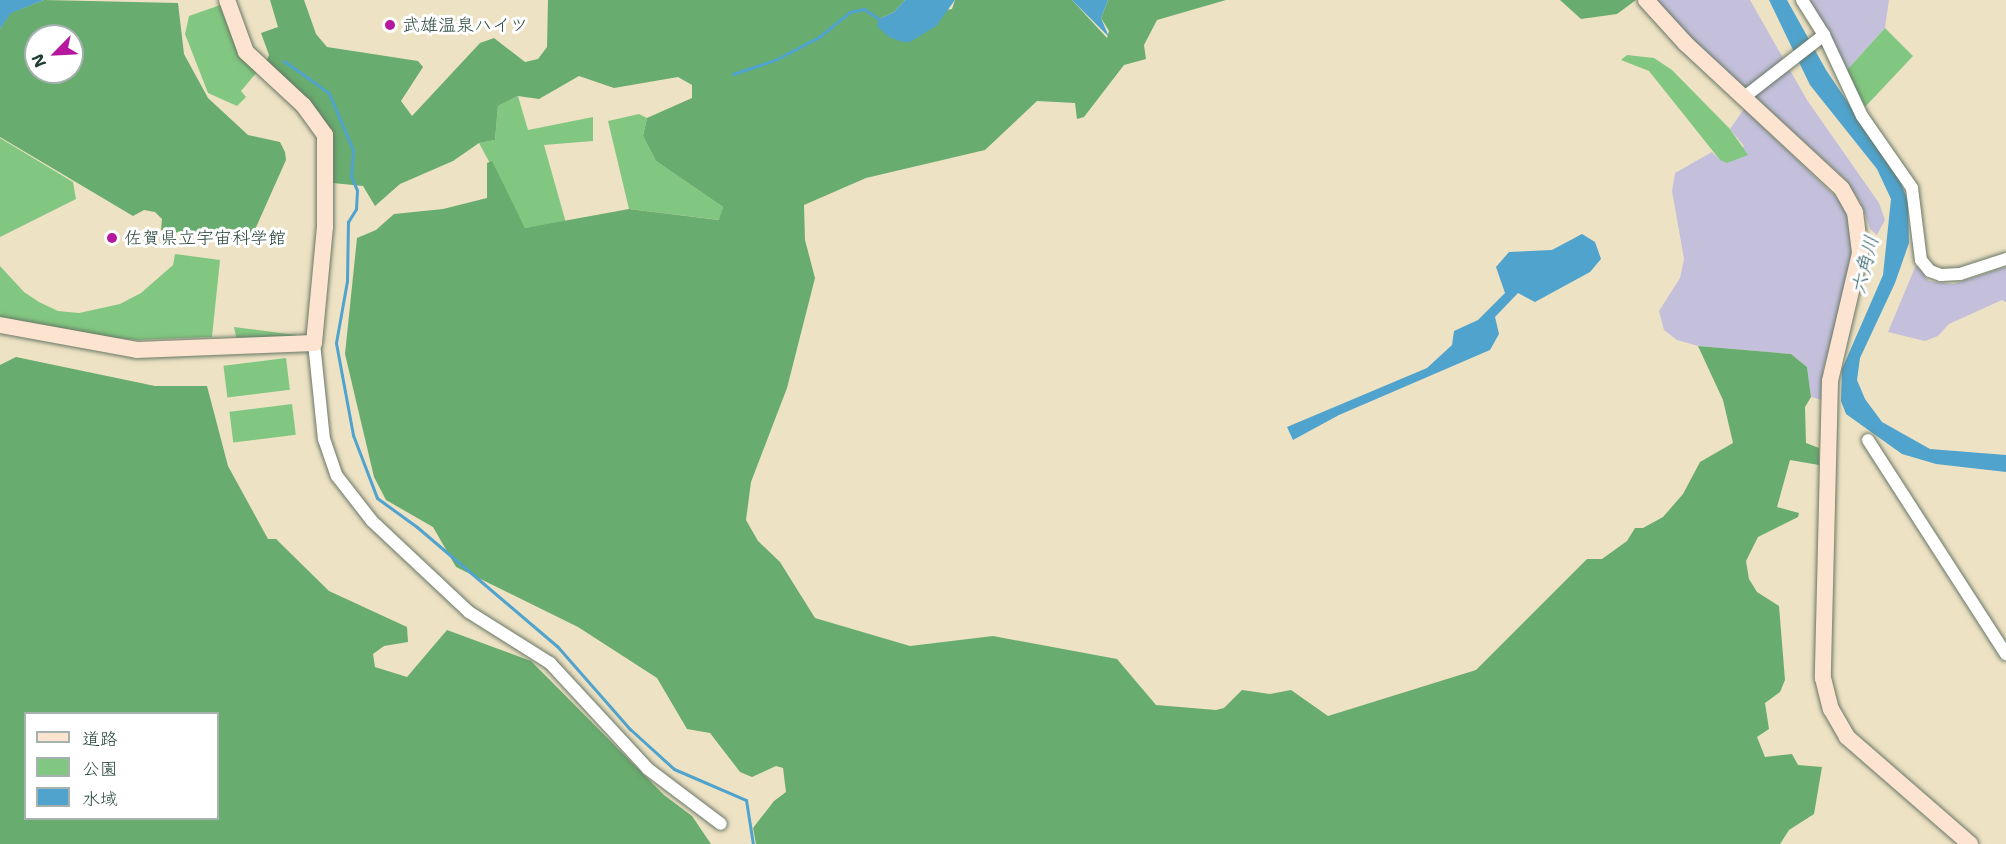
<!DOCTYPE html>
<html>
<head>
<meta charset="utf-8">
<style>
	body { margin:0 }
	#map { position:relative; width:2006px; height:844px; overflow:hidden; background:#eee2c4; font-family:"Shantell Sans","Klee One",sans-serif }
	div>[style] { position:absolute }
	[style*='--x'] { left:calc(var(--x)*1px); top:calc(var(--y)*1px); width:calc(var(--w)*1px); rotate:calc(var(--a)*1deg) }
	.industrial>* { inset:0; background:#c4c0db }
	.green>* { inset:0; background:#82c781; transform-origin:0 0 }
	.forest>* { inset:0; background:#69ac6f }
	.water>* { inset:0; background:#50a3cc }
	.stream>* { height:3px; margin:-1.5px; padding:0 1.5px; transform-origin:1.5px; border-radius:1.5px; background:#50a3cc }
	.roads { filter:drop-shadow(0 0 2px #677766) drop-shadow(0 0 2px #677766) }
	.street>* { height:12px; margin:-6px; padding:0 6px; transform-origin:6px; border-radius:6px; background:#fff }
	.secondary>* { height:16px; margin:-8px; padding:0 8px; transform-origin:8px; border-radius:8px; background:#fde4d0 }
	.dots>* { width:16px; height:16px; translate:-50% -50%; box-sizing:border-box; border:3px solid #fff; border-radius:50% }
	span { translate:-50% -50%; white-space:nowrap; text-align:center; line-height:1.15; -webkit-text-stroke:6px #fff; paint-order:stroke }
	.poi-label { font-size:18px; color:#1f3d34 }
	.left { translate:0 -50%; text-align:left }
	.water-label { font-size:20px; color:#306169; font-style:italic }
	.legend { position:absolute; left:24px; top:712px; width:195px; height:108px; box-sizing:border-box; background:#fff; border:2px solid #a5b1ae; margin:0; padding:8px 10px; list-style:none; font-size:18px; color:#1f3d34 }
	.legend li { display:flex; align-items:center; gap:12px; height:30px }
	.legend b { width:30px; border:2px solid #a5b1ae }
	.north { position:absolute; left:24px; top:24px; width:60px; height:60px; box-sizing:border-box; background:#fff; border:2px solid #a5b1ae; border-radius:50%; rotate:246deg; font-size:16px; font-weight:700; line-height:24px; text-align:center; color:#1f3d34 }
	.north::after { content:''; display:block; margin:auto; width:21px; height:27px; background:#b5179e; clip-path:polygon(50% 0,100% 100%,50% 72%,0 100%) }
</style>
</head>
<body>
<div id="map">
	<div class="industrial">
		<i style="clip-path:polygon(1655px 0,1750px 0,1807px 100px,1879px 203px,1885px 220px,1877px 235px,1870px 229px,1861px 203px,1845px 179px,1685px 33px)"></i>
		<i style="clip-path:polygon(1809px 0,1889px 0,1885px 28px,1847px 70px)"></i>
		<i style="clip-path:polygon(1744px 109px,1840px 201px,1854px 231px,1856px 251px,1823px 370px,1822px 400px,1811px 397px,1807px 367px,1791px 354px,1698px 346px,1677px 340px,1664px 330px,1659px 311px,1680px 278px,1684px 259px,1672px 191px,1675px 173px,1712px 152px,1720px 160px,1744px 146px,1730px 129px)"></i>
		<i style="clip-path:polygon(1916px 265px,1929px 281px,1953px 284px,2006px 267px,2006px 302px,2002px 300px,1949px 324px,1938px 336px,1925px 341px,1888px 332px)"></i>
	</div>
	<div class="green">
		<i style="clip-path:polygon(223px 4px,258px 71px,241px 91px,246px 97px,237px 106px,208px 93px,185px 34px,189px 16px)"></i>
		<i style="clip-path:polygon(1885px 28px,1913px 56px,1865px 107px,1847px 70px)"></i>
		<i style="clip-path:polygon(1627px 55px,1654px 58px,1672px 70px,1730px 129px,1748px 155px,1727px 163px,1720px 160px,1649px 71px,1621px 60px)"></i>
		<i style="clip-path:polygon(518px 96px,528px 130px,593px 117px,593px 141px,544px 145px,566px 223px,525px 228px,479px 143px,495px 140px,498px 106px)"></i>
		<i style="clip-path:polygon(639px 114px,647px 118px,643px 136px,656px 161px,723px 207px,720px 220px,629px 209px,608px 121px)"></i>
		<i style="clip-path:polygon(0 138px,73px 182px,76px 199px,0 237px)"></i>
		<i style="clip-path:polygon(175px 254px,220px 260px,212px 337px,136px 340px,0 325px,0 266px,24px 292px,39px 302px,58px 311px,79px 313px,120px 304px,141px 293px,173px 265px)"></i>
		<i style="clip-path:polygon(234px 327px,296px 335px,297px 339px,237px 341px)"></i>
		<i style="left:286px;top:358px;width:32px;height:63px;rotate:83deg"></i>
		<i style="left:292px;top:404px;width:31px;height:63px;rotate:83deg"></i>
	</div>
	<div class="forest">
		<i style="clip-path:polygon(evenodd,44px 0,178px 3px,184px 54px,208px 98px,248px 135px,280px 142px,285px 152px,286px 160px,249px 243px,161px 230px,162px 219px,155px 212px,144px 210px,133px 216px,0 137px,0 29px,10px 13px,44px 0,36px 36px,72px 36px,72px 72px,36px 72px,36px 36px)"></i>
		<i style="clip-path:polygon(270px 0,304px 0,316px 34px,327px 47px,418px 61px,423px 67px,401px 101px,412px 116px,480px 43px,494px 38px,525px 62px,538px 59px,547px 47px,548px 0,905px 0,894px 12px,879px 19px,952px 9px,955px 0,1072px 0,1107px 38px,1109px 31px,1101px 18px,1108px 0,1226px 0,1157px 20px,1144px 45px,1146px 59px,1124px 65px,1084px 117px,1077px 119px,1075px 103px,1037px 101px,985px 150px,866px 178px,804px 205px,805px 240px,815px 278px,787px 388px,751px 482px,746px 520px,758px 541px,780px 562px,815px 618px,910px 646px,993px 636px,1117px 659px,1156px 705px,1216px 710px,1224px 708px,1242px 690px,1270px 694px,1291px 690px,1328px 716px,1476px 670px,1587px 559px,1602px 559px,1627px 541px,1635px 528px,1643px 528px,1663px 517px,1683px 494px,1700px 462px,1733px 443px,1723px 400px,1698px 346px,1791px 354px,1807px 367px,1811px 397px,1805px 407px,1806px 443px,1819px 448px,1819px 465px,1790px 460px,1777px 507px,1799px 513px,1798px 517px,1758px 537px,1746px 561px,1749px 579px,1757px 592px,1779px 606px,1785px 680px,1780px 692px,1765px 703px,1769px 729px,1757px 737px,1765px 757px,1792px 754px,1798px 765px,1822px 767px,1814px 814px,1789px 830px,1780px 844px,756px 844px,753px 828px,774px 801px,786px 792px,783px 768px,776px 766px,752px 777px,740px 772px,710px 733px,687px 729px,657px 678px,578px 627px,456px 567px,433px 527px,386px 500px,374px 477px,345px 354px,357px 238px,376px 230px,394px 214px,443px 209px,487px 198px,487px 163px,492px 161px,525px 228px,629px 209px,719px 220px,723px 207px,656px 161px,643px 136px,647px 118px,692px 98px,692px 85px,678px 77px,614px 88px,579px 76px,539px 99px,518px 96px,498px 106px,495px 140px,479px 143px,453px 161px,400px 184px,375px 206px,363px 186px,333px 183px,333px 148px,320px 113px,265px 64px,269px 55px,261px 33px,278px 27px)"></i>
		<i style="clip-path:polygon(1560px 0,1636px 0,1617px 14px,1581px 19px)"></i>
		<i style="clip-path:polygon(evenodd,16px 357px,155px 386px,207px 386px,228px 466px,268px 539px,276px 539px,329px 591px,407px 627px,408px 642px,384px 646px,373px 654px,375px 667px,407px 677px,447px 630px,531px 661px,664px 795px,692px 816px,711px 844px,0 844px,0 365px,16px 357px,26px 714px,218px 714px,218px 818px,26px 818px,26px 714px)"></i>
	</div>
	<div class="water">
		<i style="clip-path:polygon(0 0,44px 0,11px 13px,0 29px)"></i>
		<i style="clip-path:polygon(905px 0,955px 0,936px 26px,910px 42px,903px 42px,889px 37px,877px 26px,879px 19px,894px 12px)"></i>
		<i style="clip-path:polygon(1072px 0,1108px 0,1101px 18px,1109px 37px)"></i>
		<i style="clip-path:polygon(1769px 0,1787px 0,1826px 70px,1900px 180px,1908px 202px,1909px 243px,1895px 283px,1860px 358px,1857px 380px,1865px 399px,1882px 422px,1930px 449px,2006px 455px,2006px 472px,1936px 464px,1902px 454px,1846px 414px,1841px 401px,1842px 369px,1883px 275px,1891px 199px,1877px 169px,1810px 85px)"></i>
		<i style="clip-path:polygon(1582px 234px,1595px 242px,1601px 259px,1590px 272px,1535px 302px,1518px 293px,1495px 317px,1499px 334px,1490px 350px,1339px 415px,1293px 440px,1287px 427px,1427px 368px,1452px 345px,1454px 331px,1478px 320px,1505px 293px,1496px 267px,1509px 252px,1552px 250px)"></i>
	</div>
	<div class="stream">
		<i style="--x:284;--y:61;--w:55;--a:35.4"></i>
		<i style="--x:329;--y:93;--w:62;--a:67.2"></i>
		<i style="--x:353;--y:150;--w:26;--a:94"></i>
		<i style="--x:351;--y:176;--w:15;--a:67"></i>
		<i style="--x:357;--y:190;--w:19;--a:93"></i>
		<i style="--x:356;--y:209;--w:15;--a:122"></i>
		<i style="--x:348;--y:222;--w:59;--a:91"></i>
		<i style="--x:347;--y:281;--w:63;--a:100.1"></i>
		<i style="--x:336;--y:343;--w:94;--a:79.5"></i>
		<i style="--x:353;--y:435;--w:67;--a:69.1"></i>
		<i style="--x:377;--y:498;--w:49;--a:35.9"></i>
		<i style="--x:417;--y:527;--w:184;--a:40.4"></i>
		<i style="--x:557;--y:646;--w:111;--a:48.7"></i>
		<i style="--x:630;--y:729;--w:59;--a:42.3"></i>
		<i style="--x:674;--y:769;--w:78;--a:23.3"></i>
		<i style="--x:746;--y:800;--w:45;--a:81"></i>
		<i style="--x:733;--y:74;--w:44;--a:-18.4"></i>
		<i style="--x:775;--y:60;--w:50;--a:-27.6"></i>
		<i style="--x:819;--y:37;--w:40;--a:-39"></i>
		<i style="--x:850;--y:12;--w:14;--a:-12"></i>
		<i style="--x:864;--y:9;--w:18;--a:34"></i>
	</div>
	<div class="roads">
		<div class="street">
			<i style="--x:1802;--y:0;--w:41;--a:57.8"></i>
			<i style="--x:1824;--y:35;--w:89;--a:64.9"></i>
			<i style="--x:1862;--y:116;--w:88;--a:55.2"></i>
			<i style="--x:1912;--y:188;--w:73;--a:82.9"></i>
			<i style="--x:1921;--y:260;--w:14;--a:51"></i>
			<i style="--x:1930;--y:271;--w:12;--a:20"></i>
			<i style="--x:1941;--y:275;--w:19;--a:-3"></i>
			<i style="--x:1960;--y:274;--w:48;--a:-18.1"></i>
			<i style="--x:1743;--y:98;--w:103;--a:-37.9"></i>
			<i style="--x:314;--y:343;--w:97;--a:84.1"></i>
			<i style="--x:324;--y:439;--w:39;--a:71"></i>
			<i style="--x:337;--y:476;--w:57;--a:52.1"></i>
			<i style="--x:372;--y:521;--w:133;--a:43.2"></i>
			<i style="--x:469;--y:612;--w:96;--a:32.2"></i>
			<i style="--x:550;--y:663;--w:144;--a:47.2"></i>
			<i style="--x:648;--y:769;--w:91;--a:37"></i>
			<i style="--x:1868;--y:440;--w:255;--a:57.2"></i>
		</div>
		<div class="secondary">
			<i style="--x:1646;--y:0;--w:58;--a:47.8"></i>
			<i style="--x:1685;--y:43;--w:214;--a:42.9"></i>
			<i style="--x:1842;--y:189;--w:26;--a:61"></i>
			<i style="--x:1855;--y:212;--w:41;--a:83"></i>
			<i style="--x:1860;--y:253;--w:131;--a:103.2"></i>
			<i style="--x:1830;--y:381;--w:297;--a:91.4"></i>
			<i style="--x:1823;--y:678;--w:32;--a:76"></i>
			<i style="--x:1831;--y:709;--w:32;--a:60"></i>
			<i style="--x:1847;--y:737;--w:163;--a:41"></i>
			<i style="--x:0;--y:325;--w:139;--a:10.3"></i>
			<i style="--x:137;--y:350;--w:177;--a:-2.3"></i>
			<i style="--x:314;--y:343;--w:117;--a:-84.6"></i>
			<i style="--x:325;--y:227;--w:92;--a:-90"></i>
			<i style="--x:325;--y:135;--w:37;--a:-126"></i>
			<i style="--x:303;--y:105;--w:78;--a:-137.1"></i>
			<i style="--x:246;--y:52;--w:55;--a:-110.1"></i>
		</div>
	</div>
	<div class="dots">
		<i style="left:390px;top:25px;background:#b5179e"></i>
		<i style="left:112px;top:238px;background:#b5179e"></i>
	</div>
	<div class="poi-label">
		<span class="left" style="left:402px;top:25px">武雄温泉ハイツ</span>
		<span class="left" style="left:124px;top:238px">佐賀県立宇宙科学館</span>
	</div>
	<div class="water-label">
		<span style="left:1865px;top:265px;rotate:-76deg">六角川</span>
	</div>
	<ul class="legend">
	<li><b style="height:8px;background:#fde4d0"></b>道路</li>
	<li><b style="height:16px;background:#82c781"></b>公園</li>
	<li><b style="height:16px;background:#50a3cc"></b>水域</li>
	</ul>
	<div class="north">N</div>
</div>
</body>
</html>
